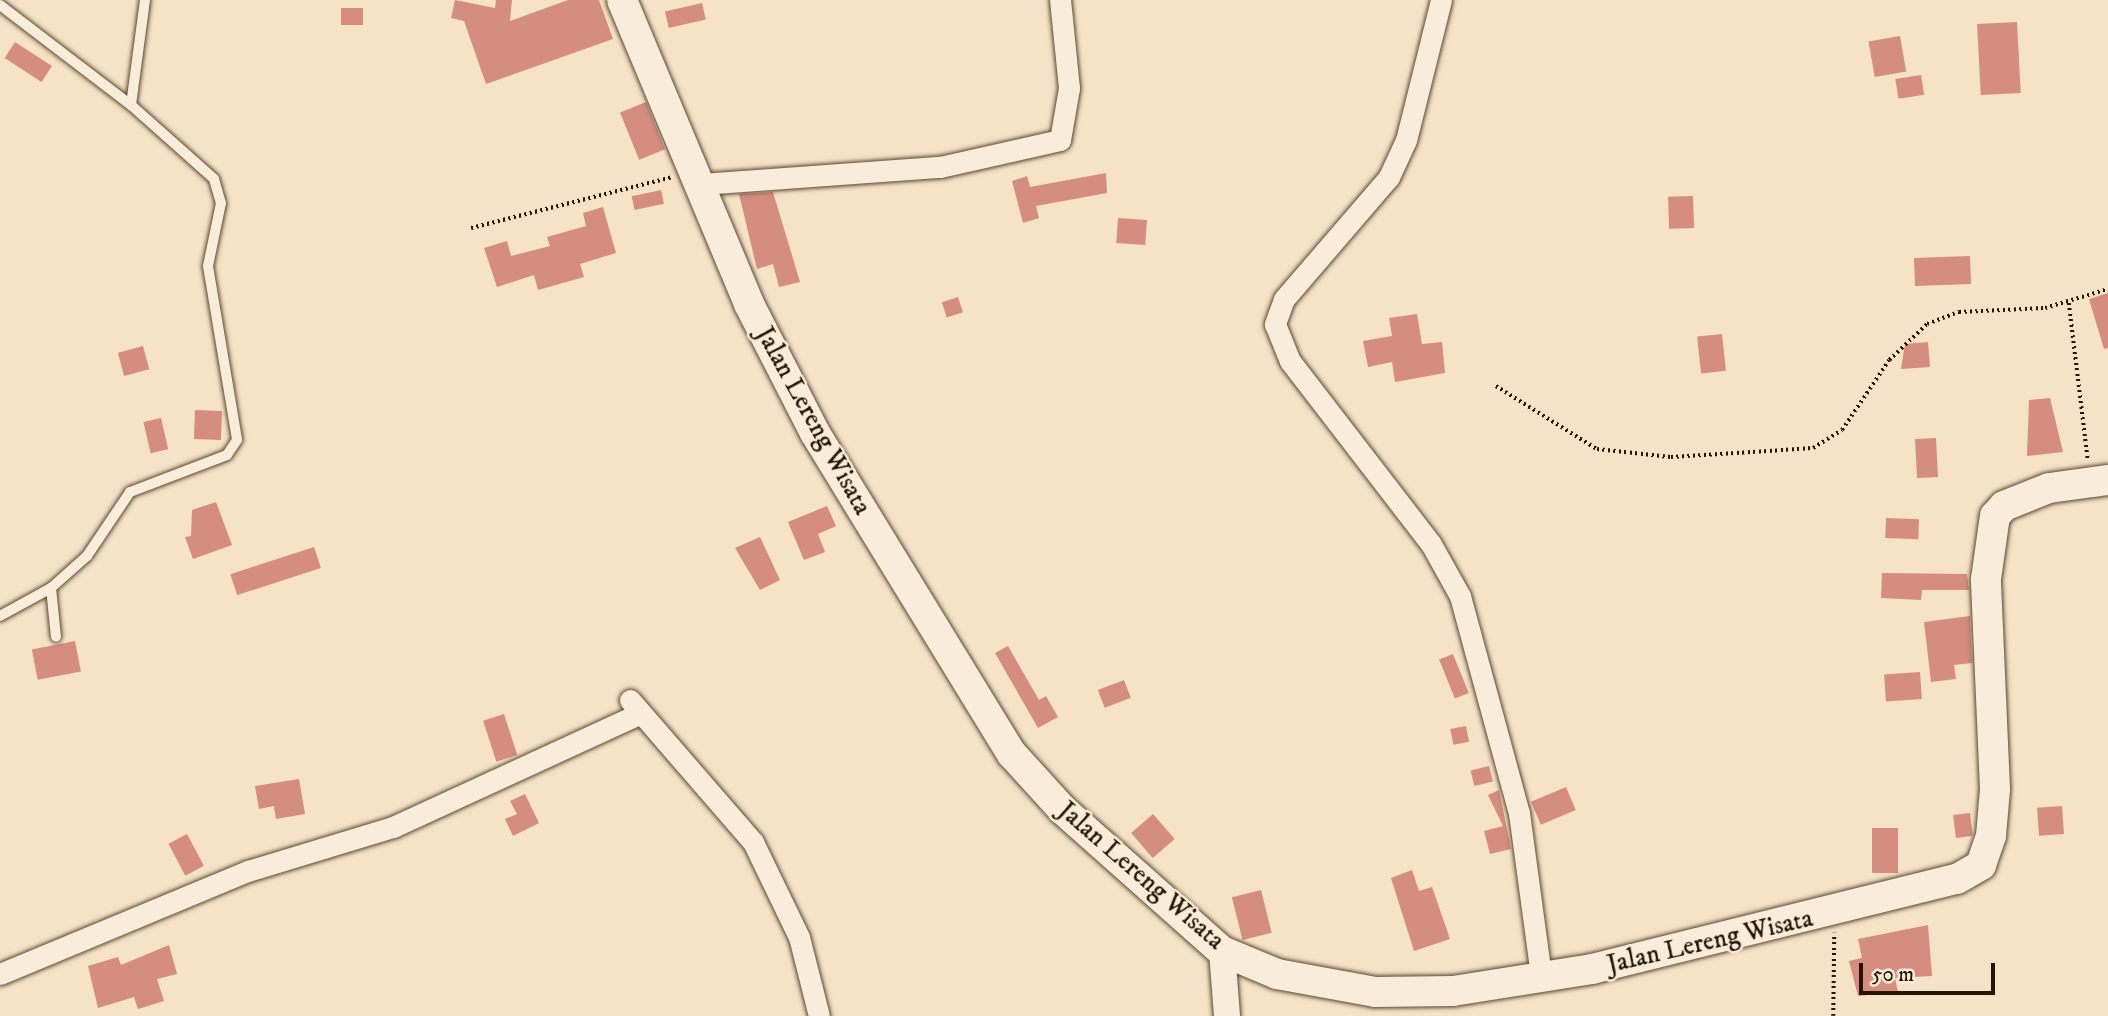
<!DOCTYPE html>
<html>
<head>
<meta charset="utf-8">
<style>
	body { margin:0 }
	#map { position:relative; width:2108px; height:1016px; overflow:hidden; background:#f6e2c6; font-family:"IM FELL DW Pica",serif }
	div>[style] { position:absolute }
	[style*='--x'] { left:calc(var(--x)*1px); top:calc(var(--y)*1px); width:calc(var(--w)*1px); rotate:calc(var(--a)*1deg) }
	.building>* { inset:0; background:#d48d7f; transform-origin:0 0 }
	.path>* { height:3.5px; margin-top:-1.75px; transform-origin:0; background:repeating-linear-gradient(90deg,#241400 0 2px,transparent 0 5.5px) }
	.roads { filter:drop-shadow(0 0 2px #584832) drop-shadow(0 0 2px #584832) }
	.service>* { height:10px; margin:-5px; padding:0 5px; transform-origin:5px; border-radius:5px; background:#f9ecda }
	.minor>* { height:21px; margin:-10.5px; padding:0 10.5px; transform-origin:10.5px; border-radius:10.5px; background:#f9ecda }
	.tertiary>* { height:26px; margin:-13px; padding:0 13px; transform-origin:13px; border-radius:13px; background:#f9ecda }
	.secondary>* { height:30px; margin:-15px; padding:0 15px; transform-origin:15px; border-radius:15px; background:#f9ecda }
	span { translate:-50% -50%; white-space:nowrap; text-align:center; line-height:1.15; -webkit-text-stroke:5px #f9ecda; paint-order:stroke }
	.street-label { font-size:26px; color:#241400 }
	.scale { position:absolute; left:1859px; top:963px; width:136px; height:32px; box-sizing:border-box; border:4px solid #241400; border-top:0; padding-left:9px; font-size:21px; line-height:24px; white-space:nowrap; color:#241400; -webkit-text-stroke:5px #f9ecda; paint-order:stroke }
</style>
</head>
<body>
<div id="map">
	<div class="building">
		<i style="clip-path:polygon(455px 0,495px 8px,496px 0,512px 0,510px 21px,568px 0,599px 0,613px 39px,486px 84px,464px 21px,451px 18px)"></i>
		<i style="left:702px;top:3px;width:17px;height:38px;rotate:77deg"></i>
		<i style="left:341px;top:8px;width:22px;height:17px"></i>
		<i style="left:2017px;top:22px;width:71px;height:40px;rotate:87deg"></i>
		<i style="left:1900px;top:36px;width:36px;height:32px;rotate:80deg"></i>
		<i style="left:15px;top:42px;width:44px;height:19px;rotate:33deg"></i>
		<i style="left:1921px;top:75px;width:20px;height:26px;rotate:81deg"></i>
		<i style="left:646px;top:102px;width:51px;height:28px;rotate:68deg"></i>
		<i style="clip-path:polygon(1106px 173px,1107px 193px,1036px 206px,1039px 218px,1023px 223px,1012px 181px,1027px 176px,1030px 187px)"></i>
		<i style="left:661px;top:190px;width:14px;height:30px;rotate:78deg"></i>
		<i style="clip-path:polygon(773px 192px,800px 282px,779px 287px,773px 264px,757px 269px,739px 194px)"></i>
		<i style="left:1693px;top:196px;width:32px;height:25px;rotate:88deg"></i>
		<i style="clip-path:polygon(603px 207px,616px 253px,580px 264px,584px 277px,538px 290px,534px 275px,497px 287px,484px 248px,507px 241px,511px 256px,550px 246px,547px 237px,586px 226px,583px 213px)"></i>
		<i style="left:1118px;top:218px;width:29px;height:25px;rotate:4deg"></i>
		<i style="left:1970px;top:256px;width:28px;height:56px;rotate:88deg"></i>
		<i style="clip-path:polygon(2108px 293px,2108px 348px,2104px 349px,2089px 299px)"></i>
		<i style="left:958px;top:297px;width:16px;height:17px;rotate:72deg"></i>
		<i style="clip-path:polygon(1417px 314px,1422px 344px,1442px 342px,1445px 373px,1395px 382px,1392px 362px,1368px 367px,1363px 341px,1392px 336px,1389px 318px)"></i>
		<i style="left:1722px;top:334px;width:37px;height:25px;rotate:84deg"></i>
		<i style="clip-path:polygon(1928px 342px,1930px 367px,1901px 369px,1905px 344px)"></i>
		<i style="left:143px;top:346px;width:24px;height:26px;rotate:75deg"></i>
		<i style="clip-path:polygon(2050px 398px,2063px 452px,2027px 456px,2029px 400px)"></i>
		<i style="left:195px;top:410px;width:27px;height:29px;rotate:2deg"></i>
		<i style="left:161px;top:418px;width:32px;height:18px;rotate:77deg"></i>
		<i style="left:1936px;top:438px;width:39px;height:21px;rotate:87deg"></i>
		<i style="clip-path:polygon(216px 502px,232px 545px,193px 559px,185px 537px,191px 536px,192px 510px)"></i>
		<i style="clip-path:polygon(827px 506px,836px 526px,818px 534px,825px 552px,804px 560px,788px 522px)"></i>
		<i style="left:1886px;top:518px;width:33px;height:20px;rotate:2deg"></i>
		<i style="clip-path:polygon(760px 537px,780px 580px,760px 590px,735px 548px)"></i>
		<i style="left:314px;top:547px;width:22px;height:88px;rotate:72deg"></i>
		<i style="clip-path:polygon(1882px 573px,1967px 574px,1969px 590px,1922px 590px,1921px 600px,1881px 598px)"></i>
		<i style="clip-path:polygon(1970px 616px,1972px 663px,1954px 665px,1956px 679px,1931px 682px,1924px 622px)"></i>
		<i style="left:75px;top:641px;width:31px;height:44px;rotate:79deg"></i>
		<i style="clip-path:polygon(1008px 646px,1039px 700px,1046px 696px,1058px 717px,1038px 728px,995px 653px)"></i>
		<i style="left:1453px;top:654px;width:42px;height:15px;rotate:68deg"></i>
		<i style="left:1920px;top:672px;width:27px;height:36px;rotate:86deg"></i>
		<i style="left:1124px;top:680px;width:19px;height:28px;rotate:69deg"></i>
		<i style="left:504px;top:714px;width:43px;height:22px;rotate:72deg"></i>
		<i style="left:1466px;top:726px;width:16px;height:16px;rotate:79deg"></i>
		<i style="left:1489px;top:766px;width:16px;height:19px;rotate:76deg"></i>
		<i style="clip-path:polygon(299px 779px,305px 814px,276px 819px,274px 806px,259px 809px,255px 786px)"></i>
		<i style="left:1566px;top:787px;width:25px;height:38px;rotate:67deg"></i>
		<i style="clip-path:polygon(1499px 790px,1511px 849px,1490px 854px,1484px 831px,1503px 826px,1488px 795px)"></i>
		<i style="clip-path:polygon(525px 794px,539px 823px,513px 836px,505px 819px,517px 814px,510px 801px)"></i>
		<i style="left:2062px;top:806px;width:28px;height:25px;rotate:86deg"></i>
		<i style="left:1970px;top:813px;width:23px;height:17px;rotate:83deg"></i>
		<i style="left:1153px;top:814px;width:33px;height:29px;rotate:49deg"></i>
		<i style="left:1872px;top:828px;width:26px;height:45px"></i>
		<i style="left:187px;top:834px;width:36px;height:21px;rotate:62deg"></i>
		<i style="clip-path:polygon(1412px 870px,1419px 891px,1432px 887px,1450px 939px,1414px 951px,1391px 878px)"></i>
		<i style="left:1261px;top:890px;width:44px;height:30px;rotate:76deg"></i>
		<i style="clip-path:polygon(1928px 925px,1932px 976px,1895px 978px,1898px 992px,1858px 996px,1849px 961px,1862px 958px,1858px 939px)"></i>
		<i style="clip-path:polygon(169px 945px,177px 974px,157px 979px,164px 1001px,138px 1009px,134px 997px,98px 1008px,88px 966px,118px 957px,121px 965px)"></i>
	</div>
	<div class="path">
		<i style="--x:471;--y:228;--w:207;--a:-14.2"></i>
		<i style="--x:2069;--y:303;--w:159;--a:83.1"></i>
		<i style="--x:1496;--y:386;--w:119;--a:32"></i>
		<i style="--x:1597;--y:449;--w:74;--a:6.2"></i>
		<i style="--x:1671;--y:457;--w:142;--a:-3.6"></i>
		<i style="--x:1813;--y:448;--w:34;--a:-32"></i>
		<i style="--x:1842;--y:430;--w:84;--a:-56.1"></i>
		<i style="--x:1889;--y:360;--w:52;--a:-43.5"></i>
		<i style="--x:1927;--y:324;--w:34;--a:-21"></i>
		<i style="--x:1959;--y:312;--w:86;--a:-2.7"></i>
		<i style="--x:2045;--y:308;--w:66;--a:-16.8"></i>
		<i style="--x:1833;--y:1016;--w:83;--a:-89.3"></i>
	</div>
	<div class="roads">
		<div class="service">
			<i style="--x:0;--y:5;--w:165;--a:37.4"></i>
			<i style="--x:131;--y:105;--w:111;--a:41.7"></i>
			<i style="--x:214;--y:179;--w:25;--a:74"></i>
			<i style="--x:221;--y:203;--w:64;--a:101.7"></i>
			<i style="--x:208;--y:266;--w:176;--a:80.5"></i>
			<i style="--x:237;--y:440;--w:18;--a:124"></i>
			<i style="--x:227;--y:455;--w:104;--a:159.1"></i>
			<i style="--x:130;--y:492;--w:77;--a:123.9"></i>
			<i style="--x:87;--y:556;--w:48;--a:138.4"></i>
			<i style="--x:51;--y:588;--w:58;--a:151.2"></i>
			<i style="--x:131;--y:105;--w:106;--a:-82.4"></i>
			<i style="--x:51;--y:588;--w:49;--a:84.2"></i>
		</div>
		<div class="minor">
			<i style="--x:1441;--y:0;--w:144;--a:104"></i>
			<i style="--x:1406;--y:140;--w:41;--a:114.7"></i>
			<i style="--x:1389;--y:177;--w:161;--a:130.7"></i>
			<i style="--x:1284;--y:299;--w:27;--a:110"></i>
			<i style="--x:1275;--y:324;--w:40;--a:68"></i>
			<i style="--x:1290;--y:361;--w:231;--a:52.4"></i>
			<i style="--x:1431;--y:544;--w:60;--a:60.9"></i>
			<i style="--x:1460;--y:596;--w:225;--a:74.8"></i>
			<i style="--x:1519;--y:813;--w:164;--a:82.3"></i>
			<i style="--x:701;--y:184;--w:240;--a:-4.1"></i>
			<i style="--x:940;--y:167;--w:123;--a:-12.7"></i>
			<i style="--x:1060;--y:140;--w:53;--a:-80.2"></i>
			<i style="--x:1069;--y:88;--w:88;--a:-95.8"></i>
			<i style="--x:630;--y:700;--w:188;--a:49.1"></i>
			<i style="--x:753;--y:842;--w:106;--a:64.2"></i>
			<i style="--x:799;--y:937;--w:81;--a:75.8"></i>
			<i style="--x:0;--y:974;--w:269;--a:-22.6"></i>
			<i style="--x:248;--y:871;--w:152;--a:-16.9"></i>
			<i style="--x:393;--y:827;--w:271;--a:-24.7"></i>
		</div>
		<div class="tertiary">
			<i style="--x:1222;--y:951;--w:65;--a:85.6"></i>
		</div>
		<div class="secondary">
			<i style="--x:622;--y:0;--w:329;--a:67.3"></i>
			<i style="--x:749;--y:304;--w:145;--a:62.9"></i>
			<i style="--x:815;--y:433;--w:377;--a:58.5"></i>
			<i style="--x:1012;--y:754;--w:76;--a:47.7"></i>
			<i style="--x:1063;--y:810;--w:213;--a:41.6"></i>
			<i style="--x:1222;--y:951;--w:60;--a:22.7"></i>
			<i style="--x:1277;--y:974;--w:100;--a:10.4"></i>
			<i style="--x:1375;--y:992;--w:78;--a:-0.7"></i>
			<i style="--x:1453;--y:991;--w:141;--a:-9"></i>
			<i style="--x:1592;--y:969;--w:376;--a:-13.9"></i>
			<i style="--x:1957;--y:879;--w:28;--a:-30"></i>
			<i style="--x:1981;--y:865;--w:31;--a:-71"></i>
			<i style="--x:1991;--y:836;--w:47;--a:-85.1"></i>
			<i style="--x:1995;--y:789;--w:210;--a:-92.5"></i>
			<i style="--x:1986;--y:579;--w:64;--a:-81.9"></i>
			<i style="--x:1995;--y:516;--w:13;--a:-48"></i>
			<i style="--x:2004;--y:506;--w:48;--a:-21.8"></i>
			<i style="--x:2049;--y:488;--w:60;--a:-7.7"></i>
		</div>
	</div>
	<div class="street-label">
		<span style="left:813px;top:421px;rotate:61deg">Jalan Lereng Wisata</span>
		<span style="left:1141px;top:876px;rotate:41deg">Jalan Lereng Wisata</span>
		<span style="left:1710px;top:942px;rotate:-13deg">Jalan Lereng Wisata</span>
	</div>
	<div class="scale">50 m</div>
</div>
</body>
</html>
